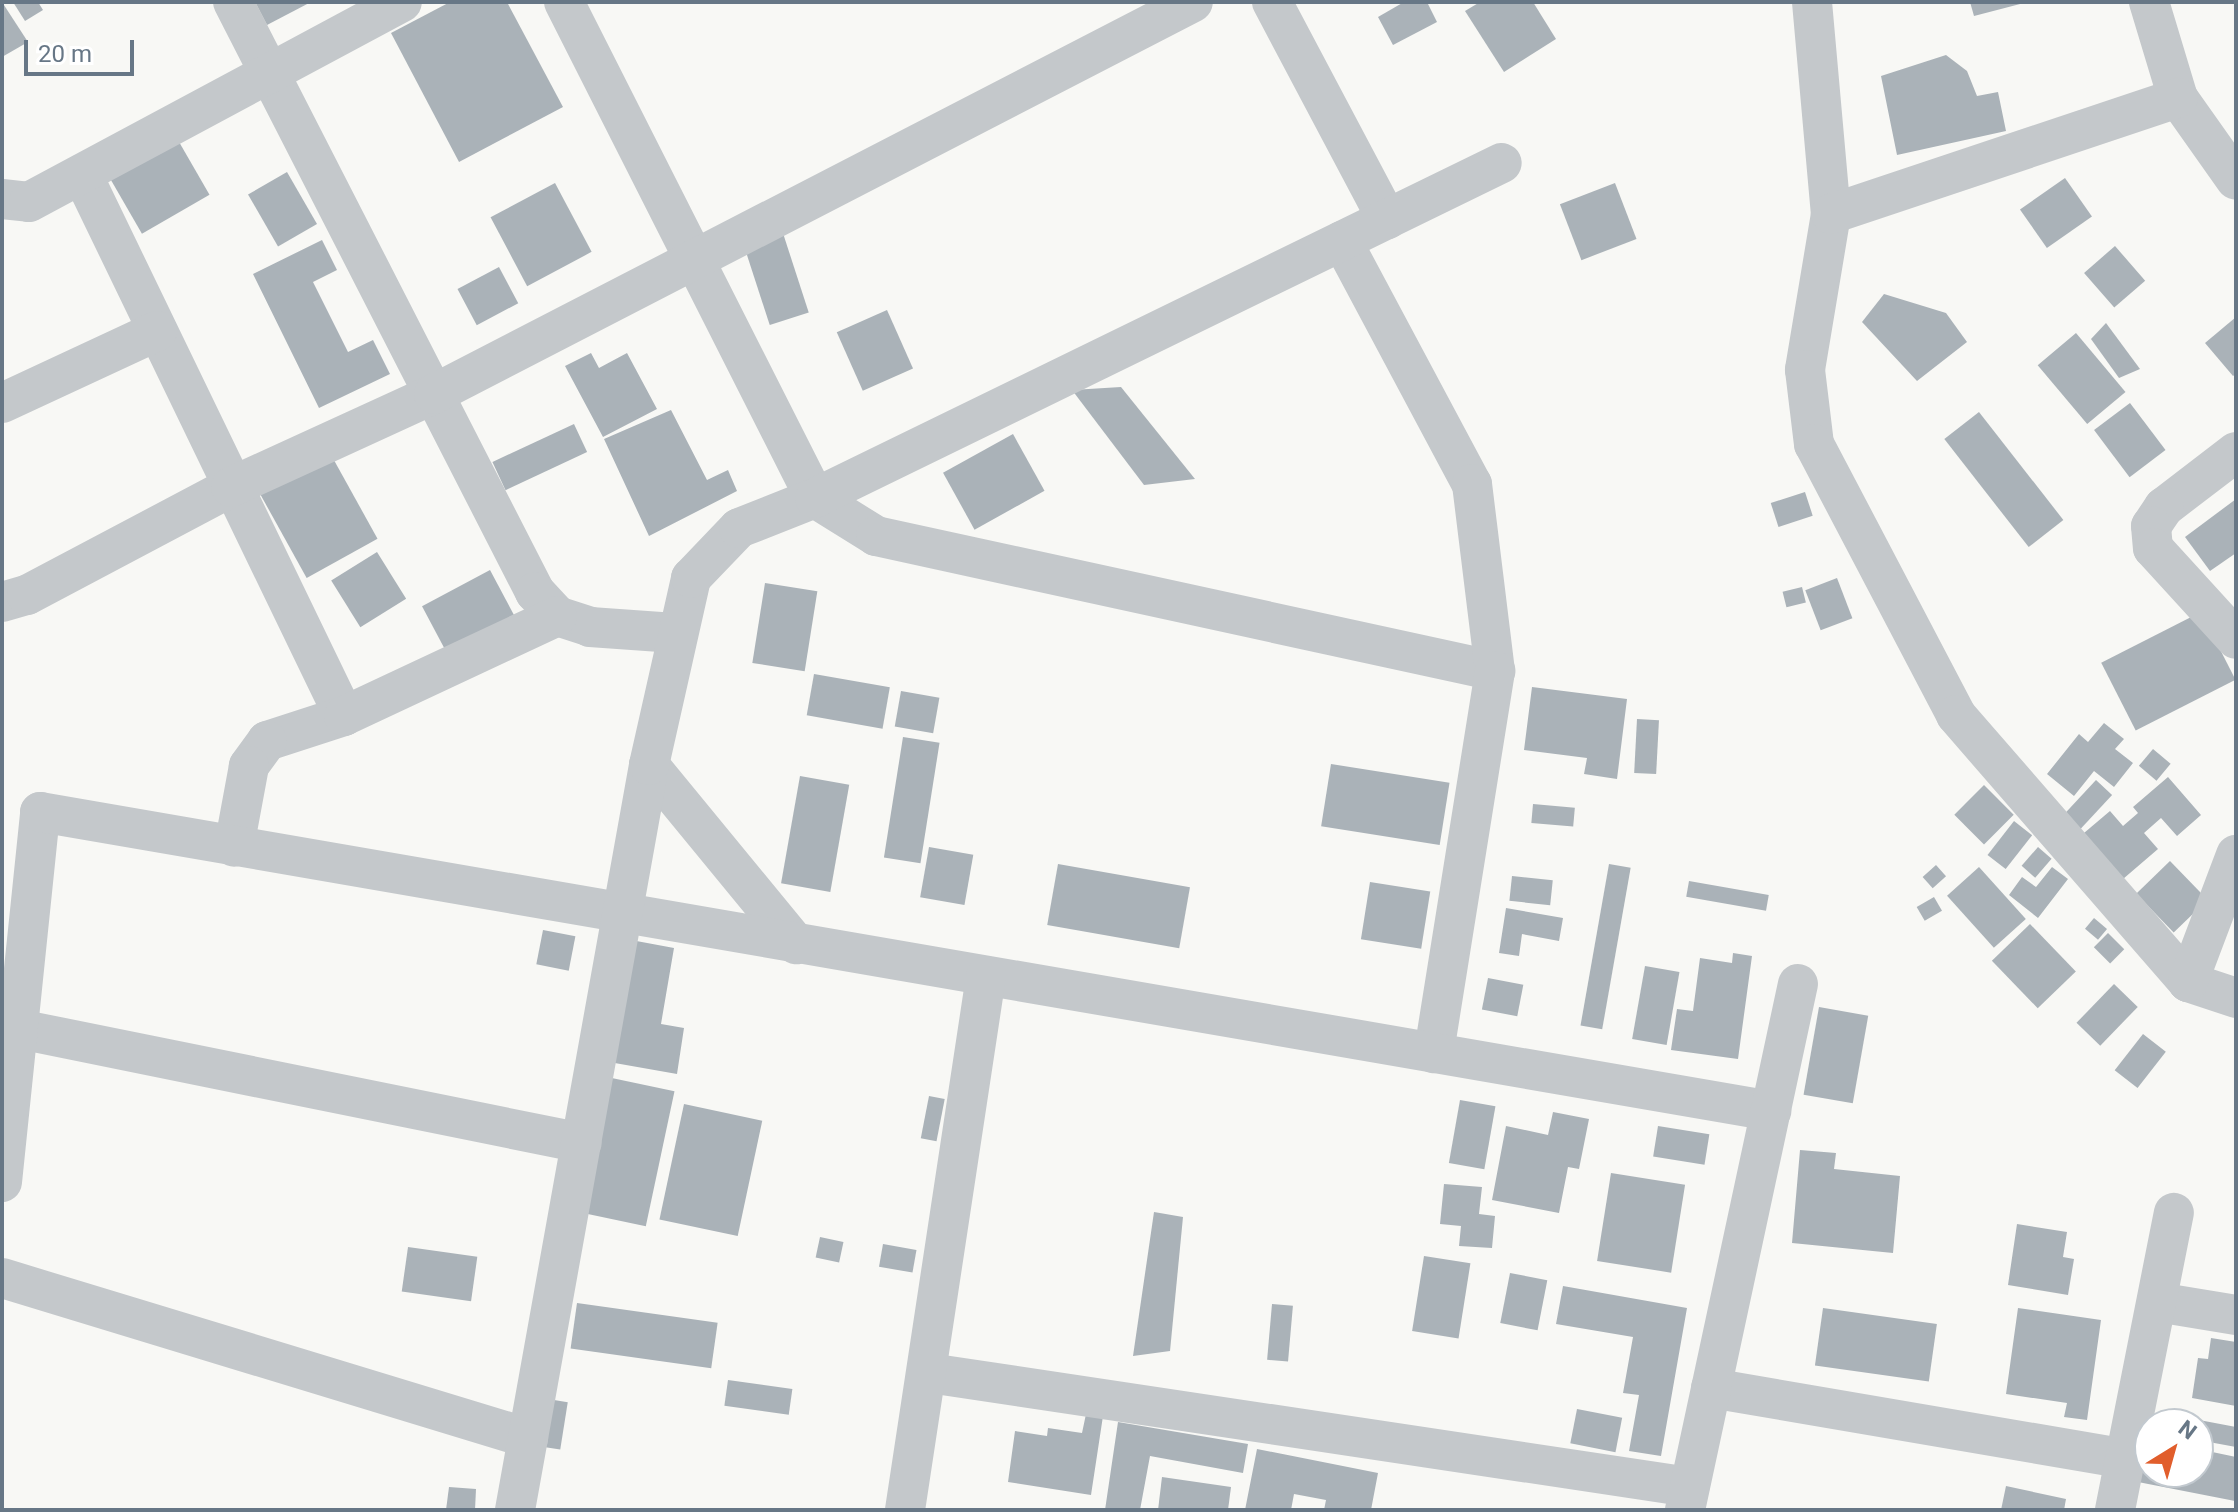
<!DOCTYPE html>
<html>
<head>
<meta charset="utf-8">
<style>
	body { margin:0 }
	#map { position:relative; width:2238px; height:1512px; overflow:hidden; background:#f8f8f5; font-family:Roboto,sans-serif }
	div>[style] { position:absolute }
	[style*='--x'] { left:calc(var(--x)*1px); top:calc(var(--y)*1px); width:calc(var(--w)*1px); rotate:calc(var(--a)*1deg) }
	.building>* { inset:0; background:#aab2b8; transform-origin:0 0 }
	.minor>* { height:40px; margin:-20px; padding:0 20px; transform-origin:20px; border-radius:20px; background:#c4c8cb }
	span { translate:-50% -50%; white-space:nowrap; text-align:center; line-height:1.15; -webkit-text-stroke:8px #fff; paint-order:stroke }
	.frame { position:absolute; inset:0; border:4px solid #677786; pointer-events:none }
	.north { position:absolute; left:2134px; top:1408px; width:80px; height:80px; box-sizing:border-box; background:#fff; border:2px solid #c2c9cf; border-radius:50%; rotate:37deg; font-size:22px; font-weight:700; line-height:32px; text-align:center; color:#677786 }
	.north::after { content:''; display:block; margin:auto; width:28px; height:36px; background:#e15e2c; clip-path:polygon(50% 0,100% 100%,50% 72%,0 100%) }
	.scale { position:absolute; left:24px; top:40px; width:110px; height:36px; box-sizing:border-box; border:4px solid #677786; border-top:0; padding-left:10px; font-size:24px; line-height:28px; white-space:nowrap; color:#677786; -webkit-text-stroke:6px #fff; paint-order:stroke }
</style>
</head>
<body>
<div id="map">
	<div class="building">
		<i style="clip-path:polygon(2px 2px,28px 42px,2px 57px)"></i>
		<i style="clip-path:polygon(13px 2px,38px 2px,43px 10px,25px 21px)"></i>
		<i style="clip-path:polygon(255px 2px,311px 2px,267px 25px)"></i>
		<i style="clip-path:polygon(450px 2px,507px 2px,563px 107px,459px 162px,391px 33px)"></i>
		<i style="clip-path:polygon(1404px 2px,1427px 2px,1437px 22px,1393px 45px,1378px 17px)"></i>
		<i style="clip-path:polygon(1480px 2px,1533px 2px,1556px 39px,1504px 72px,1465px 11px)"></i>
		<i style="clip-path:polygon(1970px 2px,2024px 2px,2024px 3px,1974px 16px)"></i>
		<i style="clip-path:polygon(1946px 55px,1967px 71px,1977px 96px,1998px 92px,2006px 131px,1897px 155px,1881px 76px)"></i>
		<i style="left:171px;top:128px;width:77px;height:78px;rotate:60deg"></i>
		<i style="left:287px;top:172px;width:60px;height:45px;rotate:60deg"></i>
		<i style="left:2065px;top:178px;width:47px;height:55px;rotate:55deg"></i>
		<i style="left:555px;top:183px;width:78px;height:73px;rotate:62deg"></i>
		<i style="left:1615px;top:183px;width:60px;height:59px;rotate:69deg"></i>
		<i style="left:780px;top:224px;width:93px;height:41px;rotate:72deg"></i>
		<i style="clip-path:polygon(322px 240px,337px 270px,313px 282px,348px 352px,373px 340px,390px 374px,319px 408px,253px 274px)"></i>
		<i style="left:2115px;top:246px;width:46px;height:41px;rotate:49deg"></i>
		<i style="left:499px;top:267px;width:41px;height:47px;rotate:62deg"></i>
		<i style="clip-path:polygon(1884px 294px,1946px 313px,1967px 342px,1917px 381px,1862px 322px)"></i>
		<i style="left:887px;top:310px;width:64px;height:55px;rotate:66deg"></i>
		<i style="clip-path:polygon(2236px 317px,2236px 374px,2233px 376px,2205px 343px)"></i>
		<i style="clip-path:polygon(2106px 323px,2140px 369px,2119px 378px,2091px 339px)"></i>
		<i style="left:2076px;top:333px;width:77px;height:50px;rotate:50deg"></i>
		<i style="clip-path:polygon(591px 353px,599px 368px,627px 353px,657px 409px,603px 437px,565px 366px)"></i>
		<i style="clip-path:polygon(1121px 387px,1195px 479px,1144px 485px,1072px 390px)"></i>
		<i style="left:2130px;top:403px;width:59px;height:45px;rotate:53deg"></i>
		<i style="clip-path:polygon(671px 410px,707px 480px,728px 470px,737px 491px,649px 536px,604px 439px)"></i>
		<i style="left:1979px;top:412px;width:137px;height:44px;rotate:52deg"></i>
		<i style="left:574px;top:424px;width:31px;height:90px;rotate:65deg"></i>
		<i style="left:1013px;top:434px;width:65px;height:80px;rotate:61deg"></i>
		<i style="left:330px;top:453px;width:98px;height:81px;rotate:61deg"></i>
		<i style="left:1805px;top:492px;width:25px;height:36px;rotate:72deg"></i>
		<i style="clip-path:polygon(2236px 499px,2236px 553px,2210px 571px,2185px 537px)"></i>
		<i style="left:377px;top:552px;width:55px;height:54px;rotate:58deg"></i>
		<i style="left:490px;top:570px;width:51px;height:77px;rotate:62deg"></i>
		<i style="left:1837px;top:578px;width:43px;height:34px;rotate:69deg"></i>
		<i style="left:765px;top:583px;width:53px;height:81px;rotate:9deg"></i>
		<i style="left:1802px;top:587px;width:16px;height:20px;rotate:76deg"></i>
		<i style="left:2201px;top:612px;width:76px;height:112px;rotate:63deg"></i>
		<i style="left:814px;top:674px;width:77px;height:42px;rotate:10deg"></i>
		<i style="clip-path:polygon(1532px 687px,1627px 699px,1617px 779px,1584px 774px,1587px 758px,1524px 750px)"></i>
		<i style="left:901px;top:691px;width:39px;height:36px;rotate:10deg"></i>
		<i style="left:1637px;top:719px;width:22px;height:54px;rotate:3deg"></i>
		<i style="clip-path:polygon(2104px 723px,2124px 739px,2115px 749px,2133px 763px,2114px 787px,2094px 771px,2074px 796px,2047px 774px,2079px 734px,2088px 742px)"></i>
		<i style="left:903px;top:737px;width:37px;height:122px;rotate:9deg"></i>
		<i style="left:2153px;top:749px;width:23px;height:22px;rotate:40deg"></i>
		<i style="left:1331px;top:764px;width:120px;height:63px;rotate:9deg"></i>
		<i style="left:800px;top:776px;width:50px;height:109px;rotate:10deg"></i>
		<i style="clip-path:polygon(2168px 777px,2201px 815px,2177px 836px,2161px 818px,2144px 833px,2158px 849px,2123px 879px,2084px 833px,2110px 811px,2123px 826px,2138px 813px,2133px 807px)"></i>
		<i style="left:2096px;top:780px;width:22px;height:46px;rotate:43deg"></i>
		<i style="left:1984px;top:785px;width:42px;height:42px;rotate:45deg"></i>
		<i style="left:1533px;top:804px;width:42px;height:19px;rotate:5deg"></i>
		<i style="left:2014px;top:821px;width:23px;height:43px;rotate:38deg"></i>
		<i style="left:929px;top:847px;width:45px;height:51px;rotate:10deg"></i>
		<i style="left:2038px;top:847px;width:18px;height:25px;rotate:41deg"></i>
		<i style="left:2170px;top:861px;width:54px;height:47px;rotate:46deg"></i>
		<i style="left:1058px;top:864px;width:134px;height:62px;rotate:10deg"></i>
		<i style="left:1609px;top:864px;width:22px;height:164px;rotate:10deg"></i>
		<i style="left:1936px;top:865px;width:15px;height:18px;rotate:48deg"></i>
		<i style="left:1979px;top:867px;width:70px;height:43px;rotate:48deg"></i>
		<i style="clip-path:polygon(2052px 867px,2068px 879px,2038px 918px,2009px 895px,2022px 877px,2036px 887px)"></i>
		<i style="left:1512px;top:876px;width:41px;height:25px;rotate:6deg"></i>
		<i style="left:1689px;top:881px;width:81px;height:16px;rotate:10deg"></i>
		<i style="left:1370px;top:882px;width:61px;height:58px;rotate:9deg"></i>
		<i style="left:1934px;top:897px;width:16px;height:20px;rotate:60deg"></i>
		<i style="clip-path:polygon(1506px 908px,1563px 918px,1559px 941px,1522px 934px,1519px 956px,1499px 953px)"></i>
		<i style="left:2094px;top:918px;width:17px;height:14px;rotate:40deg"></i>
		<i style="left:2030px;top:924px;width:66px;height:53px;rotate:46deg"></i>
		<i style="left:543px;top:930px;width:33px;height:35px;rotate:11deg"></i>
		<i style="left:2108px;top:933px;width:23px;height:20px;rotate:45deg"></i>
		<i style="clip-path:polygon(631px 940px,674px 948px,661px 1024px,684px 1028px,677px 1074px,609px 1062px)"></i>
		<i style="clip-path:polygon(1733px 953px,1752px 956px,1738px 1059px,1671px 1050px,1677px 1009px,1693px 1011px,1700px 958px,1732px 963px)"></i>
		<i style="left:1645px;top:966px;width:35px;height:74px;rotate:10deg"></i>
		<i style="left:1488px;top:978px;width:36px;height:32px;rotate:11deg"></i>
		<i style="left:2114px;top:984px;width:33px;height:54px;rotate:44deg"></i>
		<i style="left:1819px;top:1007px;width:50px;height:89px;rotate:10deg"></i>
		<i style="left:2143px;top:1034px;width:29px;height:46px;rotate:38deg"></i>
		<i style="left:607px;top:1077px;width:69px;height:138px;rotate:12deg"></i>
		<i style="left:929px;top:1096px;width:16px;height:43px;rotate:11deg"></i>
		<i style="left:1460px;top:1100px;width:36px;height:64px;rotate:10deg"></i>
		<i style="left:684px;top:1104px;width:80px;height:118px;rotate:12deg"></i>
		<i style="clip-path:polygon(1553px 1112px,1589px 1119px,1579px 1169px,1568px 1167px,1559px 1213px,1492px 1200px,1506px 1126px,1548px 1135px)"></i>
		<i style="left:1658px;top:1126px;width:52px;height:31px;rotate:9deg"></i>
		<i style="clip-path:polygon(1800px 1150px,1836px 1153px,1834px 1169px,1900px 1176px,1893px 1253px,1792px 1243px)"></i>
		<i style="left:1611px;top:1173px;width:75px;height:89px;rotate:9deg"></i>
		<i style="clip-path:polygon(1444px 1184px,1482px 1187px,1479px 1214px,1495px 1216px,1492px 1248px,1459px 1246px,1461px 1226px,1440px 1224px)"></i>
		<i style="clip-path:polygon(1154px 1212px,1183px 1217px,1170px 1351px,1133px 1356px)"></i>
		<i style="clip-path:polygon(2017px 1224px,2067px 1232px,2063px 1257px,2074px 1259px,2068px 1295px,2008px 1285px)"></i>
		<i style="left:820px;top:1237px;width:24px;height:21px;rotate:12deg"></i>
		<i style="left:883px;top:1244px;width:34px;height:23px;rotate:10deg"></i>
		<i style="left:408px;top:1247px;width:70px;height:45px;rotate:8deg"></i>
		<i style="left:1424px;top:1256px;width:47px;height:76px;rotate:9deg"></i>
		<i style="left:1510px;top:1273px;width:38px;height:51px;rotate:11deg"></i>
		<i style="clip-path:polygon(1563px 1286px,1687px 1308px,1661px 1456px,1629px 1451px,1639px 1395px,1623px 1393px,1633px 1337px,1556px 1324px)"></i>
		<i style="left:577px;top:1303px;width:142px;height:46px;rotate:8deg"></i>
		<i style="left:1272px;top:1304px;width:21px;height:56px;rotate:5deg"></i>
		<i style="left:1823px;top:1308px;width:115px;height:58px;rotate:8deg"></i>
		<i style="clip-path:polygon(2018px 1308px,2101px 1320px,2087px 1420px,2064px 1417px,2067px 1403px,2006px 1394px)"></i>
		<i style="clip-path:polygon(2211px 1338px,2236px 1342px,2236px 1406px,2192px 1398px,2198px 1358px,2208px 1359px)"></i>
		<i style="left:728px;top:1380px;width:65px;height:26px;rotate:8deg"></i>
		<i style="left:548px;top:1399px;width:20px;height:48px;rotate:9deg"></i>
		<i style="left:1577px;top:1409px;width:46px;height:35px;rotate:11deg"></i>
		<i style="clip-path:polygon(1086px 1414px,1103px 1416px,1091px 1495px,1008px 1482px,1015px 1431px,1047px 1436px,1048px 1428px,1082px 1433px)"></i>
		<i style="clip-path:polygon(2178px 1416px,2236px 1427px,2236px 1447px,2198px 1440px,2198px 1424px,2177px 1424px)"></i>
		<i style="clip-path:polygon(1118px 1422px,1248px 1444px,1243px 1473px,1150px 1456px,1140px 1510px,1105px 1510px)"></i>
		<i style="clip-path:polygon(2146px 1439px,2150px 1472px,2198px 1472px,2198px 1449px,2236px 1457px,2235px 1501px,2138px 1482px)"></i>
		<i style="clip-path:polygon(1257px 1449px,1378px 1473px,1371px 1510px,1324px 1510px,1326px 1500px,1294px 1494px,1291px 1510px,1245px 1510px)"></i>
		<i style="clip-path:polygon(1162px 1477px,1231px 1487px,1228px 1510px,1158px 1510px)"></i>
		<i style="clip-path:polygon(2006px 1486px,2066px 1499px,2064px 1510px,2001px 1510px)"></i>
		<i style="clip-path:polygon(449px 1487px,476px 1489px,475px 1510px,446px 1510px)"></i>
	</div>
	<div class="minor">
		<i style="--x:233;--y:2;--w:663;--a:62.89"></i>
		<i style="--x:535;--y:592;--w:33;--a:47"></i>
		<i style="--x:557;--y:616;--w:35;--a:18"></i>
		<i style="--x:590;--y:627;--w:85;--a:4"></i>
		<i style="--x:564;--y:2;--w:556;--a:63.16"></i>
		<i style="--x:815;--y:498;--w:72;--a:31.9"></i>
		<i style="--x:876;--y:536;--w:634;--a:12.3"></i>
		<i style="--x:1272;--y:2;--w:246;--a:62.1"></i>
		<i style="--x:1812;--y:2;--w:213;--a:84.9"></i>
		<i style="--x:1831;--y:214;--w:158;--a:99.5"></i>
		<i style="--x:1805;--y:370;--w:75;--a:83.1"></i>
		<i style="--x:1814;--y:444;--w:306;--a:62.3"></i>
		<i style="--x:1956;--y:715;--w:354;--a:49"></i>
		<i style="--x:2188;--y:982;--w:51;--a:18.4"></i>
		<i style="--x:2149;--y:2;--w:100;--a:73.2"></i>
		<i style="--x:2178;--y:98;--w:100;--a:54.7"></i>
		<i style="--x:82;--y:174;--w:602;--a:64.2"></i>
		<i style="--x:344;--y:716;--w:81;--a:162"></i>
		<i style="--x:267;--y:741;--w:31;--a:126"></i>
		<i style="--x:249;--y:766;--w:82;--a:100.5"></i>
		<i style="--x:2;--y:199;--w:27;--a:6"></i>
		<i style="--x:29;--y:202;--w:423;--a:-28.2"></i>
		<i style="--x:1831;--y:214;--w:366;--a:-18.5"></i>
		<i style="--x:1342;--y:241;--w:276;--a:61.9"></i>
		<i style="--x:1472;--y:484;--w:188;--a:83"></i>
		<i style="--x:1495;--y:671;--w:387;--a:99.1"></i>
		<i style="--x:2;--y:403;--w:171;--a:-24.9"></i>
		<i style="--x:2236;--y:452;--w:91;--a:142.6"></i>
		<i style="--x:2164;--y:507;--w:23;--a:124"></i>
		<i style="--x:2151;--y:526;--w:22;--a:85"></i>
		<i style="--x:2153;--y:548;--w:123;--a:47.6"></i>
		<i style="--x:2;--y:602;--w:26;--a:-16"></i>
		<i style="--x:27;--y:595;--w:231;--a:-27.9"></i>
		<i style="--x:231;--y:487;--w:223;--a:-24.6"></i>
		<i style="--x:434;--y:394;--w:854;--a:-27.31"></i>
		<i style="--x:344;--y:716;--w:235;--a:-25.1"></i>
		<i style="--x:649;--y:765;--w:232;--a:50.6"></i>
		<i style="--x:2188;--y:982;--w:136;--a:-69.3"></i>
		<i style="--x:19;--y:1029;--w:574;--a:11.45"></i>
		<i style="--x:2;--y:1182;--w:372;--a:-84.1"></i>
		<i style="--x:40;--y:812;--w:1757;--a:9.8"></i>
		<i style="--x:2;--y:1278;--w:550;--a:16.92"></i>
		<i style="--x:2157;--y:1302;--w:80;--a:9.3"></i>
		<i style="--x:929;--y:1373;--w:769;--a:8.52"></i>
		<i style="--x:1711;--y:1388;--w:420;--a:9.7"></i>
		<i style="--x:515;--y:1510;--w:757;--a:-79.8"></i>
		<i style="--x:649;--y:765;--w:192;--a:-77.3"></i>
		<i style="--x:691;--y:578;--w:69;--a:-46.2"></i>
		<i style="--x:739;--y:528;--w:82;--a:-21.5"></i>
		<i style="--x:815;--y:498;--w:764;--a:-26"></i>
		<i style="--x:905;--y:1510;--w:540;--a:-81.37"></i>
		<i style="--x:1685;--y:1510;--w:538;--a:-77.88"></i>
		<i style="--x:2115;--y:1510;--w:303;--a:-78.8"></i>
	</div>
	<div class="frame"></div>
	<div class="north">N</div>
	<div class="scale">20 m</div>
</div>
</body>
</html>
